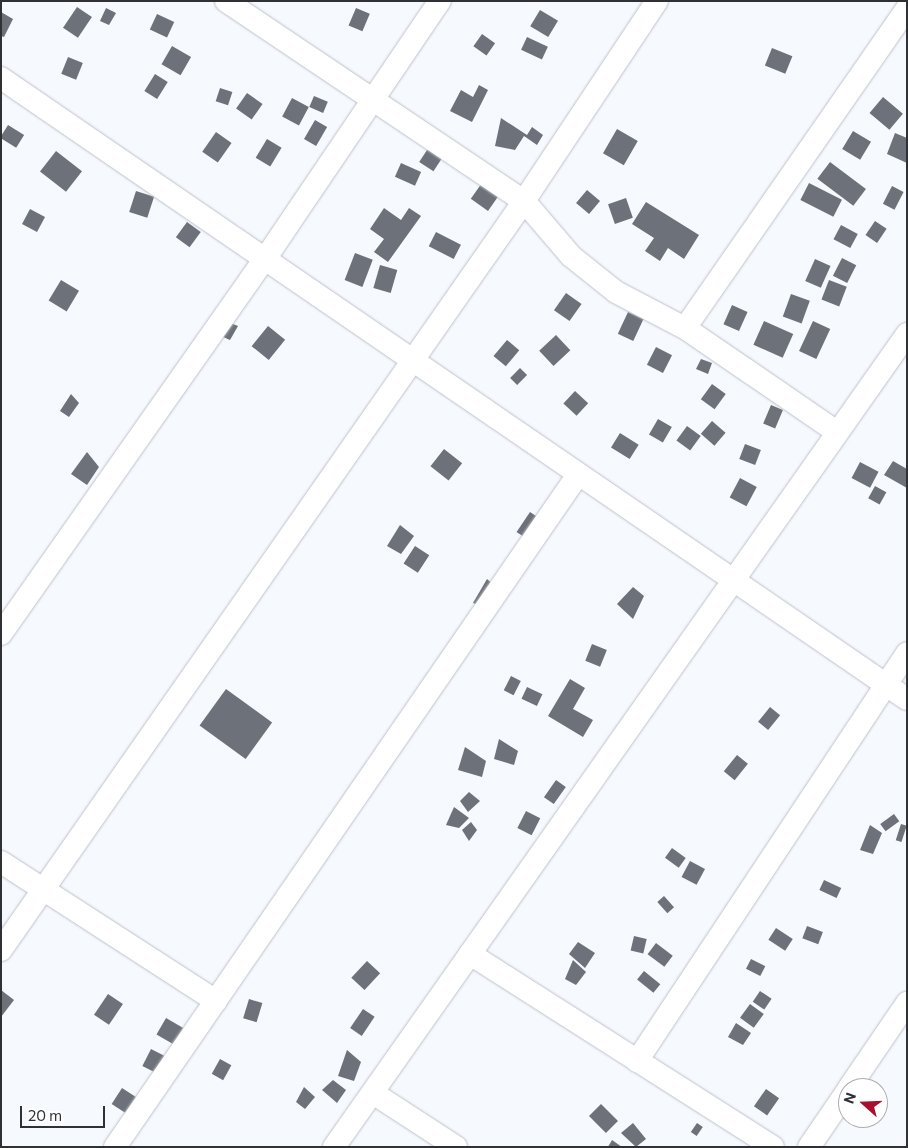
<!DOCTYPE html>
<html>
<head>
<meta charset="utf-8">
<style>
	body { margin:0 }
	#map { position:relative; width:908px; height:1148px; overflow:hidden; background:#f6f9fe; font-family:Commissioner,sans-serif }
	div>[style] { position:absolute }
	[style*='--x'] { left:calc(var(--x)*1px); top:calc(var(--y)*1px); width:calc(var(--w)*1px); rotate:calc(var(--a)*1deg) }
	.building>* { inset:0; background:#6d7179; transform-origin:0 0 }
	.roads { filter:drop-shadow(0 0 1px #bdc2ca) drop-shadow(0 0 1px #bdc2ca) }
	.street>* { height:22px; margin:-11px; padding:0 11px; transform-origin:11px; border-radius:11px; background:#fff }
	span { translate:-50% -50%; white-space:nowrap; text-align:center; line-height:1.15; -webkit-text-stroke:5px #fff; paint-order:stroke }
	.frame { position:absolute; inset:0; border:2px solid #2f3134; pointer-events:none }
	.north { position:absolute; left:838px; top:1078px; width:50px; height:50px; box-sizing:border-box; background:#fff; border:1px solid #acadae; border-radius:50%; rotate:290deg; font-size:14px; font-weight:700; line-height:20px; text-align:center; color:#2f3134 }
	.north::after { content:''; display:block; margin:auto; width:18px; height:22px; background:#a8102d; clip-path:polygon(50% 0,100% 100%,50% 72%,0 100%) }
	.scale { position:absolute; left:20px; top:1106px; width:85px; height:22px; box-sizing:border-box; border:2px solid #2f3134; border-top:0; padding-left:6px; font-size:15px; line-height:18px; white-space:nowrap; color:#2f3134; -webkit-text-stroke:4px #fff; paint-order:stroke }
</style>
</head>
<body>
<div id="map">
	<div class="building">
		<i style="left:77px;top:7px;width:18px;height:25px;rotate:34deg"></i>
		<i style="clip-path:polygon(106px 8px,116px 13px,109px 25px,100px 21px)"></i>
		<i style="left:356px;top:8px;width:15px;height:19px;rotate:23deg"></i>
		<i style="left:540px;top:10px;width:21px;height:19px;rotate:31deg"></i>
		<i style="clip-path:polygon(1px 12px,13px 19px,4px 37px,1px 36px)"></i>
		<i style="left:157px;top:14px;width:19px;height:17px;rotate:25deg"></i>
		<i style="left:482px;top:34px;width:16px;height:15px;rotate:35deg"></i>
		<i style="left:527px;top:37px;width:23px;height:14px;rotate:25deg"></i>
		<i style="left:172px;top:46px;width:22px;height:21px;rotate:30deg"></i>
		<i style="left:772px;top:48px;width:22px;height:19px;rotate:22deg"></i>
		<i style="left:68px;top:57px;width:16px;height:18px;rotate:22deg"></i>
		<i style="left:155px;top:74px;width:15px;height:20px;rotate:32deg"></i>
		<i style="clip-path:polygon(479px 85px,488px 90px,472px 122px,450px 111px,461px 90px,473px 97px)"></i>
		<i style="left:220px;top:88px;width:13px;height:14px;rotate:18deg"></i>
		<i style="left:247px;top:93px;width:19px;height:19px;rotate:35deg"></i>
		<i style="left:314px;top:96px;width:15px;height:12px;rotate:23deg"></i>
		<i style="left:883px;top:97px;width:26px;height:21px;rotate:40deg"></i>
		<i style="left:292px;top:98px;width:19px;height:21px;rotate:28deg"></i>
		<i style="clip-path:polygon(501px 118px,527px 135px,532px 127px,543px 135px,537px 145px,524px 136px,515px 150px,495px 146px)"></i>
		<i style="left:315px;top:120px;width:14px;height:22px;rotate:30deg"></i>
		<i style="left:8px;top:125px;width:19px;height:15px;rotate:32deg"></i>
		<i style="left:617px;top:129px;width:24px;height:28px;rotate:30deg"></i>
		<i style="left:853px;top:131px;width:21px;height:21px;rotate:31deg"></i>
		<i style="left:216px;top:132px;width:19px;height:24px;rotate:35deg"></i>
		<i style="clip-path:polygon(895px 133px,907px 138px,907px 163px,887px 154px)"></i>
		<i style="left:267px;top:139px;width:17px;height:22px;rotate:31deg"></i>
		<i style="left:429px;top:147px;width:17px;height:18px;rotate:33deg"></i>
		<i style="left:56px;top:151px;width:33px;height:26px;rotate:38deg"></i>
		<i style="left:830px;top:162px;width:45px;height:21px;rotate:37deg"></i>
		<i style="left:401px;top:163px;width:22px;height:15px;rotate:24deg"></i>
		<i style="left:484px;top:180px;width:21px;height:23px;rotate:35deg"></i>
		<i style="left:809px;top:183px;width:37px;height:19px;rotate:27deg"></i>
		<i style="left:892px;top:186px;width:13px;height:20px;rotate:27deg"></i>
		<i style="left:587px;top:190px;width:17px;height:17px;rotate:40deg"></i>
		<i style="left:136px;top:191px;width:19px;height:22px;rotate:18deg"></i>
		<i style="left:626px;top:198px;width:21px;height:19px;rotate:71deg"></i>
		<i style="clip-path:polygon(646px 202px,699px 235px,684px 259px,668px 248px,660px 261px,645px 251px,654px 238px,632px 224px)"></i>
		<i style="clip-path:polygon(384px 208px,401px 220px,409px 208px,421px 216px,388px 262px,374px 252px,384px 239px,370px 229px)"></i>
		<i style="left:30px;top:209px;width:17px;height:17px;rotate:28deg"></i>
		<i style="left:875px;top:221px;width:14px;height:17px;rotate:34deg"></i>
		<i style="left:187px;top:222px;width:17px;height:19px;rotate:36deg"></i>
		<i style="left:841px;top:225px;width:19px;height:16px;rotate:28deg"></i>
		<i style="left:436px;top:232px;width:28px;height:16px;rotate:27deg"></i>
		<i style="left:355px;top:253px;width:19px;height:29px;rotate:21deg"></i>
		<i style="left:842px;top:258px;width:16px;height:20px;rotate:27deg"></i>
		<i style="left:815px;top:259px;width:17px;height:24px;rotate:24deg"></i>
		<i style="left:380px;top:265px;width:18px;height:24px;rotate:16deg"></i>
		<i style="left:61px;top:280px;width:21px;height:24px;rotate:31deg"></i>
		<i style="left:829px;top:280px;width:19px;height:21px;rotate:21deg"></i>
		<i style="left:566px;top:293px;width:19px;height:21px;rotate:35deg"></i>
		<i style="left:791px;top:294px;width:20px;height:24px;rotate:20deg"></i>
		<i style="left:732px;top:305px;width:17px;height:21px;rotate:24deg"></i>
		<i style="left:628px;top:312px;width:17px;height:24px;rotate:25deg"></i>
		<i style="left:764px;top:321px;width:32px;height:26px;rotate:24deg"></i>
		<i style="left:813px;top:321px;width:19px;height:33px;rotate:25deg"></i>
		<i style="clip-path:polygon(228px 322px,238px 326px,230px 340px,221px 336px)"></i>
		<i style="left:268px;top:326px;width:22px;height:26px;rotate:39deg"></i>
		<i style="left:556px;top:335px;width:21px;height:23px;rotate:47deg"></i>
		<i style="left:507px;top:340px;width:16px;height:21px;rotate:40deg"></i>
		<i style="left:656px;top:347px;width:18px;height:20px;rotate:27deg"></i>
		<i style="clip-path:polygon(701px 359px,712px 363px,708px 374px,696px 369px)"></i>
		<i style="left:520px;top:368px;width:10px;height:14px;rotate:45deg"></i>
		<i style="left:712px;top:384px;width:17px;height:19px;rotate:36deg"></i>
		<i style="left:575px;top:391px;width:18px;height:17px;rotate:43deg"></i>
		<i style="clip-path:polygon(71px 394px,79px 403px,69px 417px,60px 411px)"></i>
		<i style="left:771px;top:405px;width:13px;height:20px;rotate:23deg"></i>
		<i style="left:658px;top:419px;width:16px;height:18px;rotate:30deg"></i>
		<i style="left:712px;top:421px;width:18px;height:17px;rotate:41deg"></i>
		<i style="left:687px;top:426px;width:17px;height:18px;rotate:36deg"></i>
		<i style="left:620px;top:433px;width:22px;height:17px;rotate:32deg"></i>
		<i style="left:745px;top:444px;width:17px;height:16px;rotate:21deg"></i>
		<i style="left:444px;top:449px;width:23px;height:22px;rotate:38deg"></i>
		<i style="clip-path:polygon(87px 452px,99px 467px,87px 485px,71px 474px)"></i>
		<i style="clip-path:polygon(893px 461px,907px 469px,907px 488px,884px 475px)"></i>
		<i style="left:860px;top:462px;width:21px;height:18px;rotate:28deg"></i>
		<i style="left:740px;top:478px;width:19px;height:22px;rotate:28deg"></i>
		<i style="left:875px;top:486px;width:13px;height:14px;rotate:29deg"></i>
		<i style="left:530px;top:512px;width:14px;height:24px;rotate:34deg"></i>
		<i style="clip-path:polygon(400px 525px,414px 536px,401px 554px,387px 546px)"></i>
		<i style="left:415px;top:546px;width:17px;height:21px;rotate:33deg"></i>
		<i style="clip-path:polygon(487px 579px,495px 586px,491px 610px,473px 603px)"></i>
		<i style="clip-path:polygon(633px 587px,644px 596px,633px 619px,617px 604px)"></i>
		<i style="left:592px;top:644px;width:16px;height:18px;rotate:22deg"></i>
		<i style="left:511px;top:676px;width:11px;height:16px;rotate:27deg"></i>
		<i style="clip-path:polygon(570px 679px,585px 688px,573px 709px,593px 720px,583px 737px,548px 716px)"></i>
		<i style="left:527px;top:687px;width:17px;height:13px;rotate:25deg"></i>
		<i style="left:226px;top:689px;width:57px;height:45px;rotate:36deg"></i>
		<i style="left:770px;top:707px;width:13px;height:19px;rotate:39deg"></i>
		<i style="clip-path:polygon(499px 739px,518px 751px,514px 765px,494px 759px)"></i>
		<i style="clip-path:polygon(465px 747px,486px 761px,482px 777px,458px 770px)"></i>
		<i style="left:737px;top:755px;width:14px;height:21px;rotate:39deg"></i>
		<i style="left:556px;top:780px;width:12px;height:21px;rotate:35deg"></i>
		<i style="clip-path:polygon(469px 792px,480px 801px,468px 812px,460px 801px)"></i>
		<i style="clip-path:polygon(454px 807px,469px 818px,459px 828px,446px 825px)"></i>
		<i style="left:526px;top:811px;width:16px;height:19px;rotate:27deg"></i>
		<i style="left:894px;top:814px;width:9px;height:17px;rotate:54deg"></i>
		<i style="clip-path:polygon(471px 822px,477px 830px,469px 841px,462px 830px)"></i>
		<i style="left:901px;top:824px;width:6px;height:17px;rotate:18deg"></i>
		<i style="clip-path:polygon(870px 825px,882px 833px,873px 854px,860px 850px)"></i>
		<i style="left:672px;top:848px;width:17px;height:12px;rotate:36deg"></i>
		<i style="left:690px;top:861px;width:17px;height:18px;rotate:28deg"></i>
		<i style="left:824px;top:880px;width:19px;height:11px;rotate:25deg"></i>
		<i style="left:664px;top:896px;width:15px;height:9px;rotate:48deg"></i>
		<i style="left:807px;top:926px;width:17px;height:13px;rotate:21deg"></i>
		<i style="left:776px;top:928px;width:20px;height:14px;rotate:33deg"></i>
		<i style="left:634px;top:936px;width:13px;height:15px;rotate:13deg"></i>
		<i style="clip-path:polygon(578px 942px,595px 953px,585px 968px,569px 954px)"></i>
		<i style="left:656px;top:943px;width:21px;height:14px;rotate:37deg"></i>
		<i style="left:751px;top:959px;width:16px;height:11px;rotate:27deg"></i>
		<i style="clip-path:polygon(573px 960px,586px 972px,576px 985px,565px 979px)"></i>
		<i style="left:367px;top:961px;width:18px;height:23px;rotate:43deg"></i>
		<i style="left:644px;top:971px;width:21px;height:11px;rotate:39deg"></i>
		<i style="clip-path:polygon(1px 990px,14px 1000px,1px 1017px)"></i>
		<i style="left:760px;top:991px;width:14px;height:13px;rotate:34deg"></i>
		<i style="left:108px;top:994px;width:18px;height:25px;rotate:34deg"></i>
		<i style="left:249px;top:999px;width:14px;height:20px;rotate:17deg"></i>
		<i style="left:750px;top:1004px;width:17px;height:17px;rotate:36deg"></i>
		<i style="left:363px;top:1009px;width:14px;height:23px;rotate:34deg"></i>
		<i style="left:166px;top:1018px;width:20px;height:19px;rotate:30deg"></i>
		<i style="clip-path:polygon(736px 1023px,751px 1033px,743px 1045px,728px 1037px)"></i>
		<i style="left:151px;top:1049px;width:16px;height:19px;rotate:27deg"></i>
		<i style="clip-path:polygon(347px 1050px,361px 1062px,354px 1081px,338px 1076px)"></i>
		<i style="left:220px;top:1059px;width:13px;height:17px;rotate:29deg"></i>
		<i style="clip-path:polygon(333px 1080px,346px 1090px,337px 1103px,322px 1090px)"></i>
		<i style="clip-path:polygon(304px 1087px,315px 1097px,305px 1109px,296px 1102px)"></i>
		<i style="left:122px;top:1088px;width:17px;height:19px;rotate:33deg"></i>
		<i style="left:766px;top:1089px;width:16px;height:21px;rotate:35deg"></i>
		<i style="left:601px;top:1104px;width:24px;height:17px;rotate:45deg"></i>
		<i style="clip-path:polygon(633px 1123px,646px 1139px,636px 1147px,621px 1133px)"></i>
		<i style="left:697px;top:1123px;width:7px;height:11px;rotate:34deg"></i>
		<i style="clip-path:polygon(612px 1140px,622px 1147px,608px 1147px)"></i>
	</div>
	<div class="roads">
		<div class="street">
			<i style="--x:226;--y:1;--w:359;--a:33.9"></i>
			<i style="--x:524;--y:201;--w:72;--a:49.5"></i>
			<i style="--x:571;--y:256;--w:58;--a:38.7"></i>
			<i style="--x:616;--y:292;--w:78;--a:27.6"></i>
			<i style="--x:685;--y:328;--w:184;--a:34.4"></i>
			<i style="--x:1;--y:78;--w:1098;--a:34.43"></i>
			<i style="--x:685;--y:328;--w:389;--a:-55.2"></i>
			<i style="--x:1;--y:634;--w:459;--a:-54.9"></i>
			<i style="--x:265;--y:259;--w:312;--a:-55.9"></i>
			<i style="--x:1;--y:862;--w:256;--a:32.9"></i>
			<i style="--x:1;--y:950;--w:914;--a:-55.07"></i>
			<i style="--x:524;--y:201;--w:240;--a:-56.4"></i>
			<i style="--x:470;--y:954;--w:359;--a:32.5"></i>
			<i style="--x:637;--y:1061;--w:489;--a:-56.5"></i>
			<i style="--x:849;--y:1088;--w:103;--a:-55.7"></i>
			<i style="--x:373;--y:1093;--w:99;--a:33"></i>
			<i style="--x:115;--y:1147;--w:815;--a:-55.45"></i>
			<i style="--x:334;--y:1147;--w:995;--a:-54.82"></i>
			<i style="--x:809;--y:1147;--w:69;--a:-55.6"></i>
		</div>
	</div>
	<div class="frame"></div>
	<div class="north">N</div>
	<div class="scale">20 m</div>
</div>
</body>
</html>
